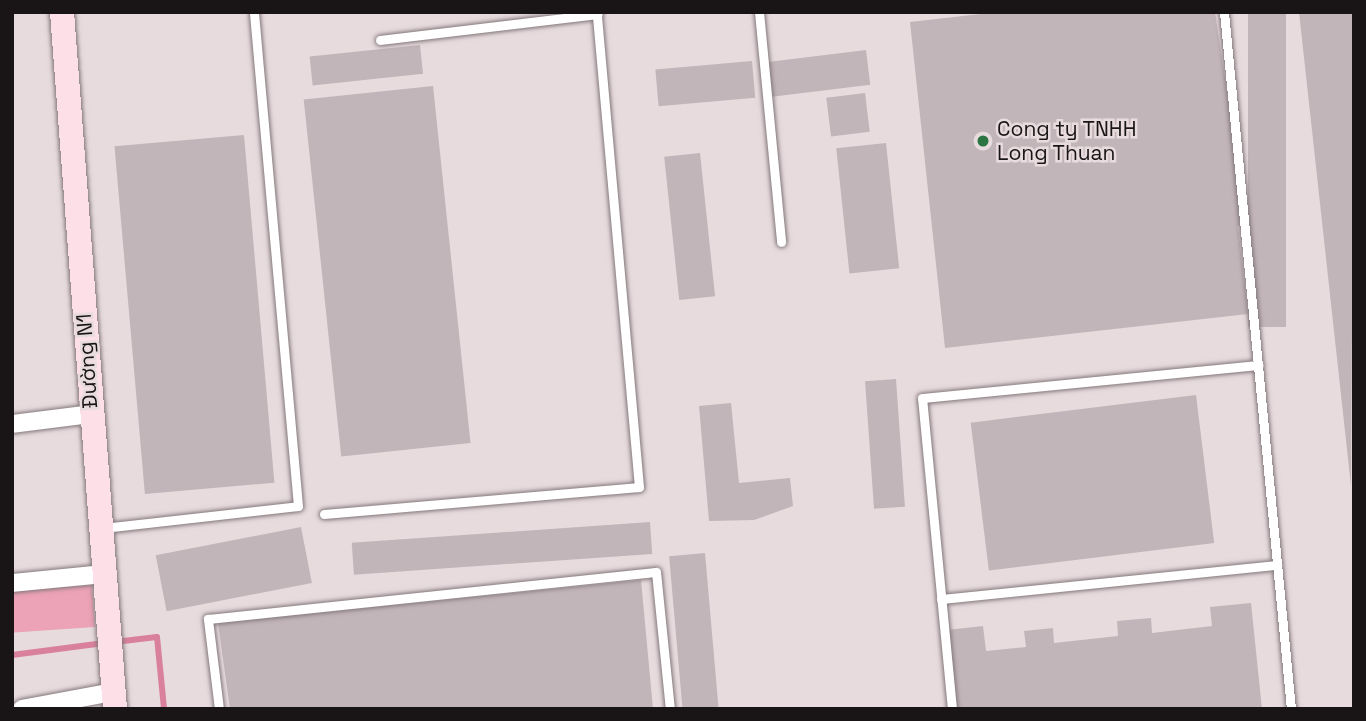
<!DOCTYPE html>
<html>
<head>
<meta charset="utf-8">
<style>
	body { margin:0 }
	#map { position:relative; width:1366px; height:721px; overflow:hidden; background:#e7dbde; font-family:"Space Grotesk",sans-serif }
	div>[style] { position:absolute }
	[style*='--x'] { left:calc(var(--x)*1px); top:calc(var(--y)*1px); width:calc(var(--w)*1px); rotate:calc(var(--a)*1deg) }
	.green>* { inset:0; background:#eca2b7; transform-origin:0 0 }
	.stream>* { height:6px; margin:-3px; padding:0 3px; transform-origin:3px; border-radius:3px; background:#d9819c }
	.building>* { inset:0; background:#c2b5b9; transform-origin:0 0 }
	.roads { filter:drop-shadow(0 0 2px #83787b) drop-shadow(0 0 2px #83787b) }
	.lane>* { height:9px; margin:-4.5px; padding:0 4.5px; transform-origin:4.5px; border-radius:4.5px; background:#fff }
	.street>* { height:18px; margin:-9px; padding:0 9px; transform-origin:9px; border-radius:9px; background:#fff }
	.secondary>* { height:24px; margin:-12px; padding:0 12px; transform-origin:12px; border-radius:12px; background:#fddfe8 }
	.dots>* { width:19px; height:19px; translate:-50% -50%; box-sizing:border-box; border:4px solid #e7dbde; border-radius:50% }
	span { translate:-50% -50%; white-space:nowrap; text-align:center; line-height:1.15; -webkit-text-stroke:5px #e7dbde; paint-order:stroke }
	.poi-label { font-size:21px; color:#191516 }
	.left { translate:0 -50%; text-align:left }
	.street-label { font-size:21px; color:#191516 }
	.frame { position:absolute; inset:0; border:14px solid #191516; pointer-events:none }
</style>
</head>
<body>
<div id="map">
	<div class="green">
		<i style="left:92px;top:585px;width:42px;height:81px;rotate:86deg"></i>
	</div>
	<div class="stream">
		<i style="--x:115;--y:642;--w:42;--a:-6.8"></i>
		<i style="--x:157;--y:637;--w:72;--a:84.4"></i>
		<i style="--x:12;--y:655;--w:93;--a:-7.4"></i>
	</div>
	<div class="building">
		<i style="clip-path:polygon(998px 12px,1215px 12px,1247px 225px,1238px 226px,1248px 314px,945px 348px,910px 22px)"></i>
		<i style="left:1248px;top:12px;width:38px;height:315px"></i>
		<i style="clip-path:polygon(1299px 12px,1354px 12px,1351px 486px)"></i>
		<i style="left:420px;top:45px;width:29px;height:111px;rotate:84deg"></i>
		<i style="left:866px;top:50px;width:35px;height:103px;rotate:83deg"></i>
		<i style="left:752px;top:61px;width:37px;height:97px;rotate:85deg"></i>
		<i style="left:433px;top:86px;width:359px;height:130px;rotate:84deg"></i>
		<i style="left:865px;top:93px;width:39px;height:39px;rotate:83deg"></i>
		<i style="left:244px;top:135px;width:349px;height:130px;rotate:85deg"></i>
		<i style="left:886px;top:143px;width:126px;height:50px;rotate:84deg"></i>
		<i style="left:700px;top:153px;width:144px;height:36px;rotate:84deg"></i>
		<i style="left:896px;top:379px;width:128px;height:31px;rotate:86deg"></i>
		<i style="left:1196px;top:395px;width:149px;height:227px;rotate:83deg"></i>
		<i style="clip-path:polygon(731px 403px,739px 483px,790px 478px,793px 506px,754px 520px,709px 521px,699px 406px)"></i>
		<i style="left:650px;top:522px;width:32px;height:299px;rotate:86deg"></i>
		<i style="left:301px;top:527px;width:57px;height:148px;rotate:79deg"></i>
		<i style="left:705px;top:553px;width:157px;height:36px;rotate:85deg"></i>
		<i style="clip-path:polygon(641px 580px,653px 709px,230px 709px,218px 623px)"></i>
		<i style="clip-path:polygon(1251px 603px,1262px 709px,955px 709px,947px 630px,983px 626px,986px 651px,1026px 647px,1024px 631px,1053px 628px,1054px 643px,1118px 636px,1117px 621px,1151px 618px,1152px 633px,1212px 626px,1210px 607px)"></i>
	</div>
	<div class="roads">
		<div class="lane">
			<i style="--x:759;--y:12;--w:231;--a:84.5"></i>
			<i style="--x:1224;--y:12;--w:700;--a:84.51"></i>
			<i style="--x:380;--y:40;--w:219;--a:-6.8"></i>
			<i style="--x:324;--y:514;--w:316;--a:-4.9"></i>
			<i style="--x:639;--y:487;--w:477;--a:-95.1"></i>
			<i style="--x:103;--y:528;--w:196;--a:-6.4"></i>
			<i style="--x:298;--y:506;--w:496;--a:-95.1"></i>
			<i style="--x:941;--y:599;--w:338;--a:-5.8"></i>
			<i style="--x:219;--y:709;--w:91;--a:-97"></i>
			<i style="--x:208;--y:619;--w:450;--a:-6"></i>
			<i style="--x:656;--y:572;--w:138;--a:84.2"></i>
			<i style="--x:952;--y:709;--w:312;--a:-95.5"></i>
			<i style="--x:922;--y:398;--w:338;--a:-5.6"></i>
		</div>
		<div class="street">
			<i style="--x:12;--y:424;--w:80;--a:-7.2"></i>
			<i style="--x:12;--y:583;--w:91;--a:-5.6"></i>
			<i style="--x:22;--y:709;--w:93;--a:-10.6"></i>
		</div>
		<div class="secondary">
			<i style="--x:62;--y:12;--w:699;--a:85.65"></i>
		</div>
	</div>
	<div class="dots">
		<i style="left:983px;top:141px;background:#2c7441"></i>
	</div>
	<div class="poi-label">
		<span class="left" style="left:997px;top:141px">Cong ty TNHH<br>Long Thuan</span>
	</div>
	<div class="street-label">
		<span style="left:87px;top:361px;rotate:-94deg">Đường N1</span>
	</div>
	<div class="frame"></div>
</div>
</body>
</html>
